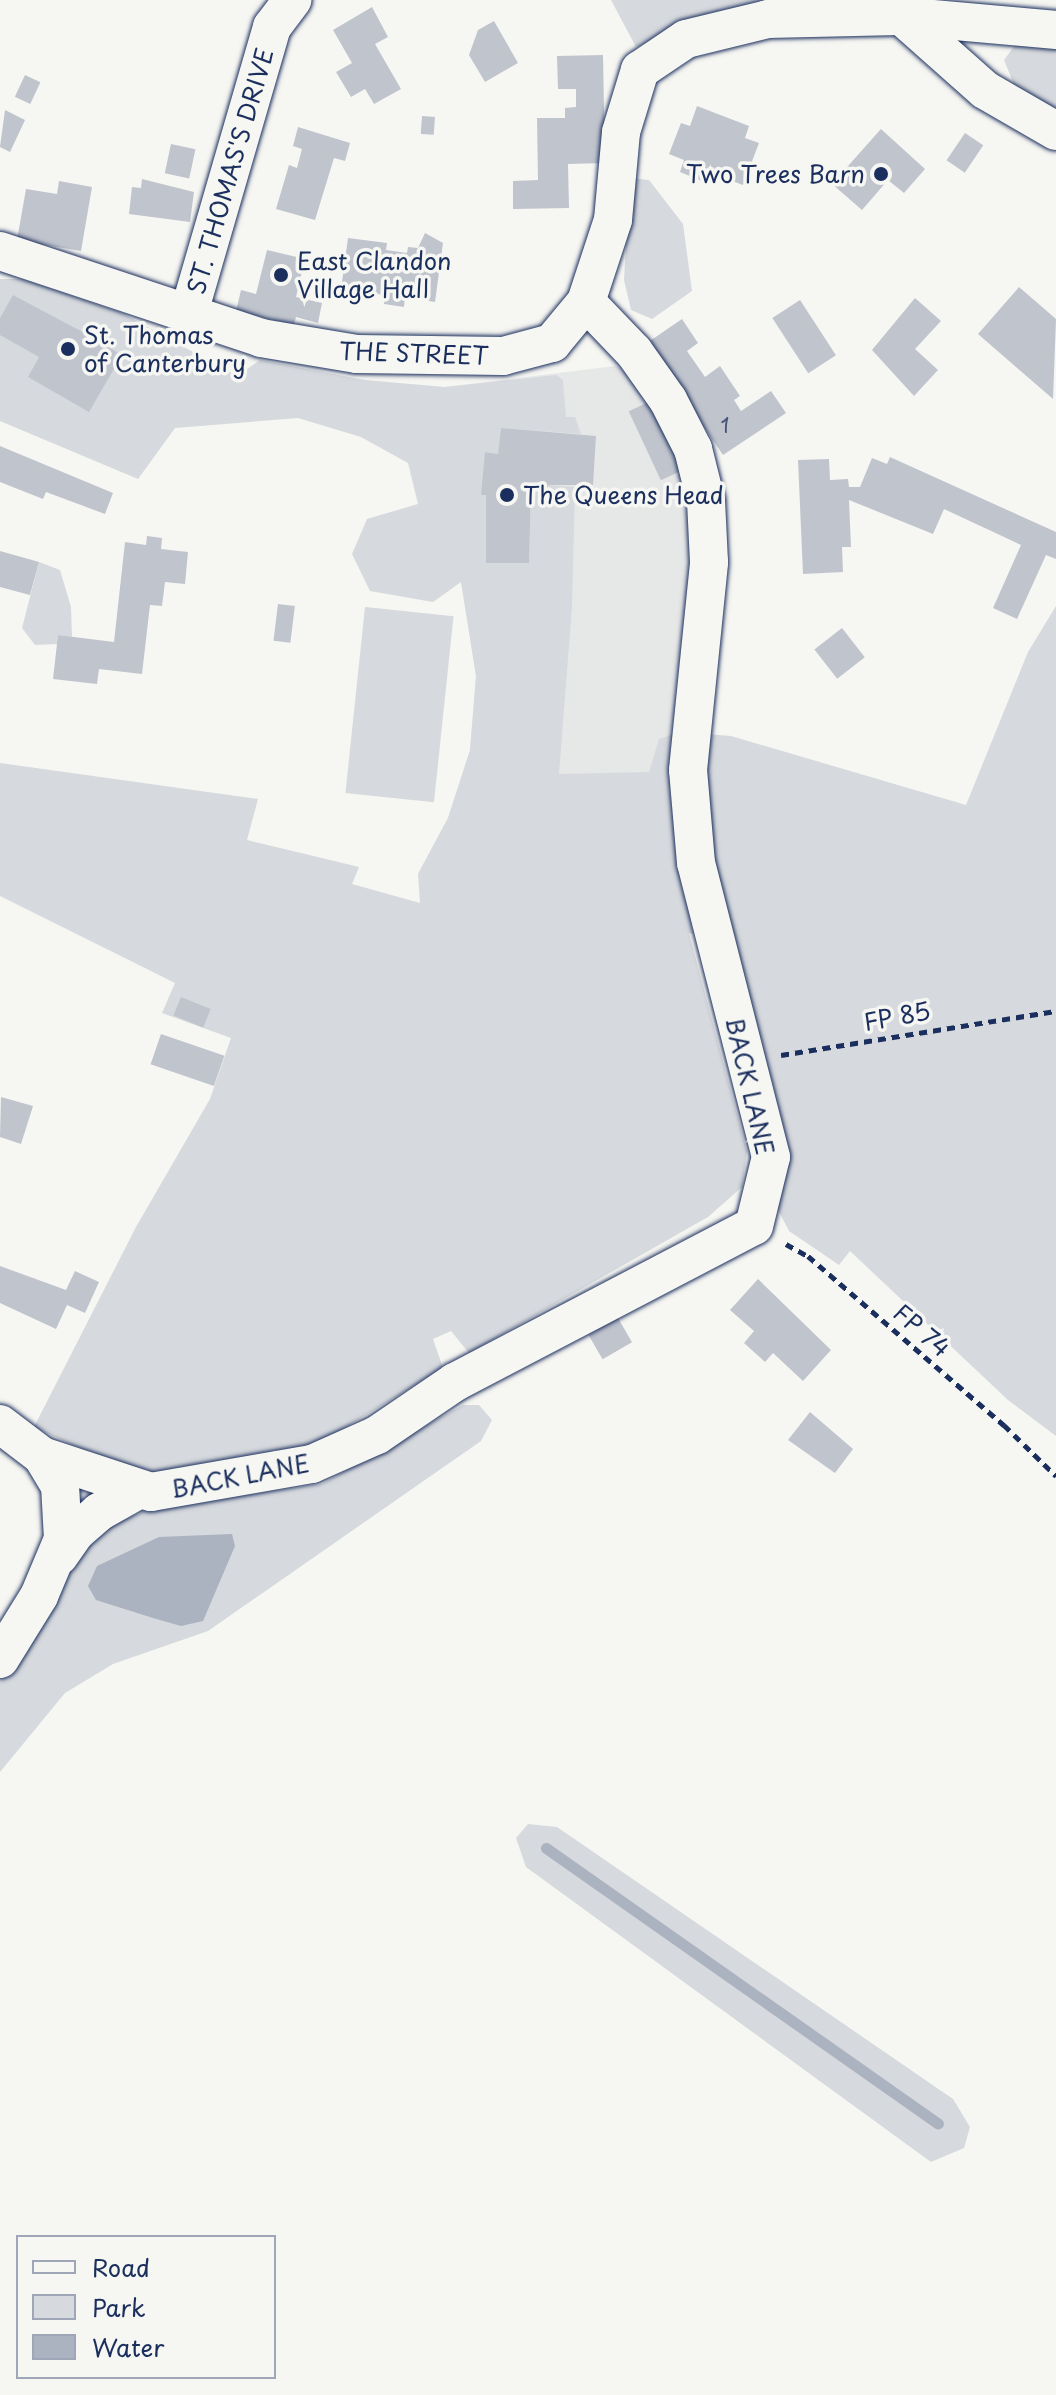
<!DOCTYPE html>
<html>
<head>
<meta charset="utf-8">
<style>
	body { margin:0 }
	#map { position:relative; width:1056px; height:2395px; overflow:hidden; background:#f6f6f2; font-family:"Playpen Sans",sans-serif }
	div>[style] { position:absolute }
	[style*='--x'] { left:calc(var(--x)*1px); top:calc(var(--y)*1px); width:calc(var(--w)*1px); rotate:calc(var(--a)*1deg) }
	.built>* { inset:0; background:#e6e7e7 }
	.green>* { inset:0; background:#d6d9dd; transform-origin:0 0 }
	.water>* { inset:0; background:#abb2c0 }
	.stream>* { height:11px; margin:-5.5px; padding:0 5.5px; transform-origin:5.5px; border-radius:5.5px; background:#abb2c0 }
	.building>* { inset:0; background:#c0c4cd; transform-origin:0 0 }
	.path>* { height:5px; margin-top:-2.5px; transform-origin:0; background:repeating-linear-gradient(90deg,#1b2f5e 0 8px,transparent 0 14px) }
	.roads { filter:drop-shadow(0 0 2px #1b2f5e) drop-shadow(0 0 2px #1b2f5e) }
	.minor>* { height:38px; margin:-19px; padding:0 19px; transform-origin:19px; border-radius:19px; background:#f6f6f2 }
	.dots>* { width:22px; height:22px; translate:-50% -50%; box-sizing:border-box; border:4px solid #f6f6f2; border-radius:50% }
	span { translate:-50% -50%; white-space:nowrap; text-align:center; line-height:1.15; -webkit-text-stroke:7px #f6f6f2; paint-order:stroke }
	.number-label { font-size:20px; color:#44547a }
	.number-label span { -webkit-text-stroke-width:0 }
	.street-label { font-size:24px; color:#1b2f5e }
	.poi-label { font-size:24px; color:#1b2f5e }
	.right { translate:-100% -50%; text-align:right }
	.left { translate:0 -50%; text-align:left }
	.legend { position:absolute; left:16px; top:2235px; width:260px; height:144px; box-sizing:border-box; background:#f6f6f2; border:2px solid #9ea6b7; margin:0; padding:10px 14px; list-style:none; font-size:24px; color:#1b2f5e }
	.legend li { display:flex; align-items:center; gap:16px; height:40px }
	.legend b { width:40px; border:2px solid #9ea6b7 }
</style>
</head>
<body>
<div id="map">
	<div class="built">
		<i style="clip-path:polygon(615px 366px,637px 377px,683px 471px,693px 568px,681px 732px,649px 772px,418px 874px,448px 818px,470px 750px,476px 676px,461px 581px,445px 387px)"></i>
	</div>
	<div class="green">
		<i style="clip-path:polygon(611px 0,792px 0,684px 26px,636px 47px)"></i>
		<i style="clip-path:polygon(1018px 41px,1056px 46px,1056px 114px,1017px 92px,1004px 60px)"></i>
		<i style="clip-path:polygon(630px 178px,649px 180px,683px 224px,692px 291px,652px 319px,631px 310px,624px 280px)"></i>
		<i style="clip-path:polygon(0 279px,22px 279px,122px 313px,237px 376px,260px 360px,365px 380px,445px 387px,556px 375px,563px 380px,566px 417px,575px 417px,581px 434px,501px 428px,498px 454px,486px 452px,482px 495px,486px 495px,486px 562px,529px 563px,531px 491px,547px 492px,548px 485px,575px 487px,572px 607px,559px 774px,649px 772px,659px 739px,681px 732px,731px 736px,966px 805px,1028px 652px,1056px 606px,1056px 1436px,1008px 1400px,850px 1251px,839px 1265px,789px 1231px,776px 1206px,721px 940px,689px 933px,747px 1152px,742px 1187px,708px 1217px,469px 1353px,451px 1331px,433px 1339px,443px 1368px,318px 1444px,158px 1473px,103px 1459px,34px 1427px,136px 1227px,210px 1099px,231px 1038px,162px 1013px,175px 983px,0 896px,0 763px,258px 799px,247px 840px,359px 867px,352px 884px,420px 903px,418px 874px,448px 818px,470px 750px,476px 676px,461px 582px,433px 602px,370px 591px,352px 554px,367px 519px,418px 504px,408px 463px,361px 437px,298px 418px,175px 428px,138px 479px,0 421px)"></i>
		<i style="clip-path:polygon(39px 562px,60px 570px,71px 607px,72px 637px,58px 635px,57px 644px,35px 645px,22px 628px)"></i>
		<i style="left:365px;top:607px;width:89px;height:187px;rotate:6deg"></i>
		<i style="clip-path:polygon(463px 1405px,479px 1405px,492px 1420px,481px 1441px,208px 1631px,113px 1664px,65px 1693px,0 1772px,0 1682px,70px 1564px,101px 1529px,153px 1508px,322px 1484px)"></i>
		<i style="clip-path:polygon(528px 1824px,557px 1827px,953px 2099px,970px 2127px,964px 2148px,931px 2162px,526px 1867px,516px 1838px)"></i>
	</div>
	<div class="water">
		<i style="clip-path:polygon(232px 1534px,235px 1546px,203px 1621px,181px 1626px,153px 1618px,96px 1600px,88px 1586px,97px 1566px,159px 1537px)"></i>
	</div>
	<div class="stream">
		<i style="--x:546;--y:1848;--w:479;--a:35.1"></i>
	</div>
	<div class="building">
		<i style="clip-path:polygon(372px 7px,388px 37px,375px 44px,401px 89px,374px 104px,365px 89px,351px 97px,336px 72px,352px 63px,333px 30px)"></i>
		<i style="clip-path:polygon(494px 21px,518px 63px,485px 82px,469px 55px,478px 30px)"></i>
		<i style="clip-path:polygon(603px 55px,605px 163px,568px 164px,569px 208px,513px 209px,513px 181px,538px 180px,537px 118px,565px 118px,565px 108px,576px 107px,576px 89px,558px 89px,557px 56px)"></i>
		<i style="left:25px;top:75px;width:17px;height:24px;rotate:25deg"></i>
		<i style="clip-path:polygon(697px 106px,749px 126px,745px 138px,759px 143px,743px 185px,706px 171px,702px 181px,680px 172px,684px 160px,669px 154px,681px 123px,690px 126px)"></i>
		<i style="clip-path:polygon(5px 110px,25px 120px,10px 152px,0 147px)"></i>
		<i style="left:422px;top:116px;width:13px;height:18px;rotate:4deg"></i>
		<i style="clip-path:polygon(298px 127px,350px 143px,345px 161px,334px 158px,315px 220px,276px 209px,289px 165px,297px 168px,302px 149px,293px 146px)"></i>
		<i style="clip-path:polygon(881px 129px,925px 169px,904px 193px,888px 180px,862px 210px,832px 184px)"></i>
		<i style="left:965px;top:133px;width:22px;height:33px;rotate:34deg"></i>
		<i style="left:171px;top:144px;width:25px;height:30px;rotate:12deg"></i>
		<i style="clip-path:polygon(142px 179px,194px 192px,190px 222px,129px 214px,132px 187px,141px 188px)"></i>
		<i style="clip-path:polygon(59px 181px,92px 187px,81px 251px,17px 240px,26px 189px,57px 194px)"></i>
		<i style="clip-path:polygon(425px 233px,443px 243px,435px 302px,405px 297px,404px 307px,384px 304px,385px 295px,341px 289px,348px 238px,387px 243px,386px 250px,407px 253px,408px 247px,418px 248px)"></i>
		<i style="clip-path:polygon(267px 250px,305px 259px,296px 297px,322px 303px,318px 323px,296px 317px,294px 325px,236px 311px,241px 290px,256px 294px)"></i>
		<i style="clip-path:polygon(1019px 287px,1056px 319px,1053px 399px,978px 334px)"></i>
		<i style="clip-path:polygon(13px 295px,92px 337px,99px 325px,108px 330px,101px 343px,122px 355px,89px 412px,28px 377px,39px 357px,0 335px,0 318px)"></i>
		<i style="clip-path:polygon(915px 298px,941px 321px,915px 349px,938px 370px,914px 396px,872px 350px)"></i>
		<i style="left:800px;top:300px;width:66px;height:33px;rotate:57deg"></i>
		<i style="clip-path:polygon(682px 319px,698px 343px,687px 351px,705px 377px,720px 366px,740px 396px,734px 400px,741px 411px,771px 391px,786px 413px,723px 455px,647px 343px)"></i>
		<i style="left:655px;top:399px;width:76px;height:29px;rotate:65deg"></i>
		<i style="clip-path:polygon(501px 428px,596px 436px,593px 485px,548px 485px,548px 492px,531px 491px,529px 563px,486px 563px,486px 495px,481px 495px,485px 452px,498px 454px)"></i>
		<i style="clip-path:polygon(0 446px,113px 493px,105px 514px,46px 492px,43px 499px,0 482px)"></i>
		<i style="clip-path:polygon(890px 457px,1056px 532px,1056px 559px,1046px 555px,1017px 619px,993px 608px,1021px 545px,944px 509px,933px 534px,849px 500px,851px 547px,842px 547px,843px 572px,803px 574px,798px 460px,829px 459px,830px 480px,848px 479px,849px 487px,860px 487px,872px 458px,887px 464px)"></i>
		<i style="clip-path:polygon(147px 536px,162px 538px,161px 549px,188px 552px,185px 584px,165px 582px,162px 606px,150px 605px,142px 674px,99px 669px,97px 684px,53px 679px,58px 635px,114px 642px,125px 542px,146px 545px)"></i>
		<i style="clip-path:polygon(0 551px,39px 562px,30px 595px,0 587px)"></i>
		<i style="left:278px;top:604px;width:17px;height:37px;rotate:7deg"></i>
		<i style="left:842px;top:628px;width:37px;height:35px;rotate:52deg"></i>
		<i style="left:181px;top:997px;width:32px;height:20px;rotate:22deg"></i>
		<i style="left:161px;top:1034px;width:67px;height:32px;rotate:19deg"></i>
		<i style="clip-path:polygon(1px 1097px,33px 1106px,21px 1144px,0 1137px)"></i>
		<i style="clip-path:polygon(0 1266px,66px 1290px,75px 1271px,99px 1282px,85px 1313px,67px 1305px,56px 1329px,0 1303px)"></i>
		<i style="clip-path:polygon(758px 1279px,831px 1350px,803px 1381px,773px 1353px,765px 1362px,744px 1343px,754px 1331px,730px 1310px)"></i>
		<i style="left:618px;top:1318px;width:28px;height:34px;rotate:60deg"></i>
		<i style="clip-path:polygon(810px 1412px,853px 1449px,835px 1473px,788px 1440px)"></i>
	</div>
	<div class="path">
		<i style="--x:781;--y:1055;--w:278;--a:-9.1"></i>
		<i style="--x:786;--y:1244;--w:25;--a:29"></i>
		<i style="--x:808;--y:1256;--w:259;--a:40.8"></i>
		<i style="--x:1004;--y:1425;--w:73;--a:44.4"></i>
	</div>
	<div class="roads">
		<div class="minor">
			<i style="--x:896;--y:11;--w:119;--a:41.6"></i>
			<i style="--x:985;--y:90;--w:82;--a:30"></i>
			<i style="--x:0;--y:251;--w:275;--a:18.4"></i>
			<i style="--x:261;--y:338;--w:97;--a:9.5"></i>
			<i style="--x:357;--y:354;--w:146;--a:0.8"></i>
			<i style="--x:503;--y:356;--w:51;--a:-14.9"></i>
			<i style="--x:552;--y:343;--w:53;--a:-50.3"></i>
			<i style="--x:586;--y:302;--w:86;--a:-71.8"></i>
			<i style="--x:613;--y:220;--w:88;--a:-84.8"></i>
			<i style="--x:621;--y:132;--w:65;--a:-73"></i>
			<i style="--x:640;--y:70;--w:55;--a:-34"></i>
			<i style="--x:686;--y:39;--w:84;--a:-13.7"></i>
			<i style="--x:768;--y:19;--w:131;--a:-1.3"></i>
			<i style="--x:899;--y:16;--w:158;--a:5.1"></i>
			<i style="--x:188;--y:316;--w:301;--a:-73.8"></i>
			<i style="--x:272;--y:27;--w:34;--a:-53"></i>
			<i style="--x:0;--y:1424;--w:53;--a:37.3"></i>
			<i style="--x:42;--y:1456;--w:115;--a:18.3"></i>
			<i style="--x:151;--y:1492;--w:163;--a:-9.9"></i>
			<i style="--x:312;--y:1464;--w:71;--a:-24"></i>
			<i style="--x:377;--y:1435;--w:94;--a:-34.2"></i>
			<i style="--x:455;--y:1382;--w:337;--a:-27.6"></i>
			<i style="--x:754;--y:1226;--w:71;--a:-76.2"></i>
			<i style="--x:771;--y:1157;--w:303;--a:-104.3"></i>
			<i style="--x:696;--y:863;--w:93;--a:-94.9"></i>
			<i style="--x:688;--y:770;--w:209;--a:-84.2"></i>
			<i style="--x:709;--y:562;--w:61;--a:-92.8"></i>
			<i style="--x:706;--y:501;--w:54;--a:-104"></i>
			<i style="--x:693;--y:449;--w:55;--a:-117"></i>
			<i style="--x:668;--y:400;--w:59;--a:-125.3"></i>
			<i style="--x:634;--y:352;--w:69;--a:-133.8"></i>
			<i style="--x:59;--y:1556;--w:28;--a:-55"></i>
			<i style="--x:75;--y:1533;--w:32;--a:-41"></i>
			<i style="--x:99;--y:1512;--w:47;--a:-29.3"></i>
			<i style="--x:0;--y:1659;--w:74;--a:-58.2"></i>
			<i style="--x:39;--y:1596;--w:62;--a:-67.2"></i>
			<i style="--x:63;--y:1539;--w:53;--a:-93.2"></i>
			<i style="--x:60;--y:1486;--w:35;--a:-121"></i>
		</div>
	</div>
	<div class="dots">
		<i style="left:881px;top:174px;background:#1b2f5e"></i>
		<i style="left:281px;top:275px;background:#1b2f5e"></i>
		<i style="left:68px;top:349px;background:#1b2f5e"></i>
		<i style="left:507px;top:495px;background:#1b2f5e"></i>
	</div>
	<div class="number-label">
		<span style="left:725px;top:425px">1</span>
	</div>
	<div class="street-label">
		<span style="left:230px;top:171px;rotate:-74deg">ST. THOMAS'S DRIVE</span>
		<span style="left:414px;top:353px;rotate:2deg">THE STREET</span>
		<span style="left:897px;top:1016px;rotate:-10deg">FP 85</span>
		<span style="left:750px;top:1086px;rotate:77deg">BACK LANE</span>
		<span style="left:922px;top:1330px;rotate:41deg">FP 74</span>
		<span style="left:240px;top:1476px;rotate:-11deg">BACK LANE</span>
	</div>
	<div class="poi-label">
		<span class="right" style="left:865px;top:174px">Two Trees Barn</span>
		<span class="left" style="left:297px;top:275px">East Clandon<br>Village Hall</span>
		<span class="left" style="left:84px;top:349px">St. Thomas<br>of Canterbury</span>
		<span class="left" style="left:523px;top:495px">The Queens Head</span>
	</div>
	<ul class="legend">
	<li><b style="height:10px;background:#f6f6f2"></b>Road</li>
	<li><b style="height:22px;background:#d6d9dd"></b>Park</li>
	<li><b style="height:22px;background:#abb2c0"></b>Water</li>
	</ul>
</div>
</body>
</html>
